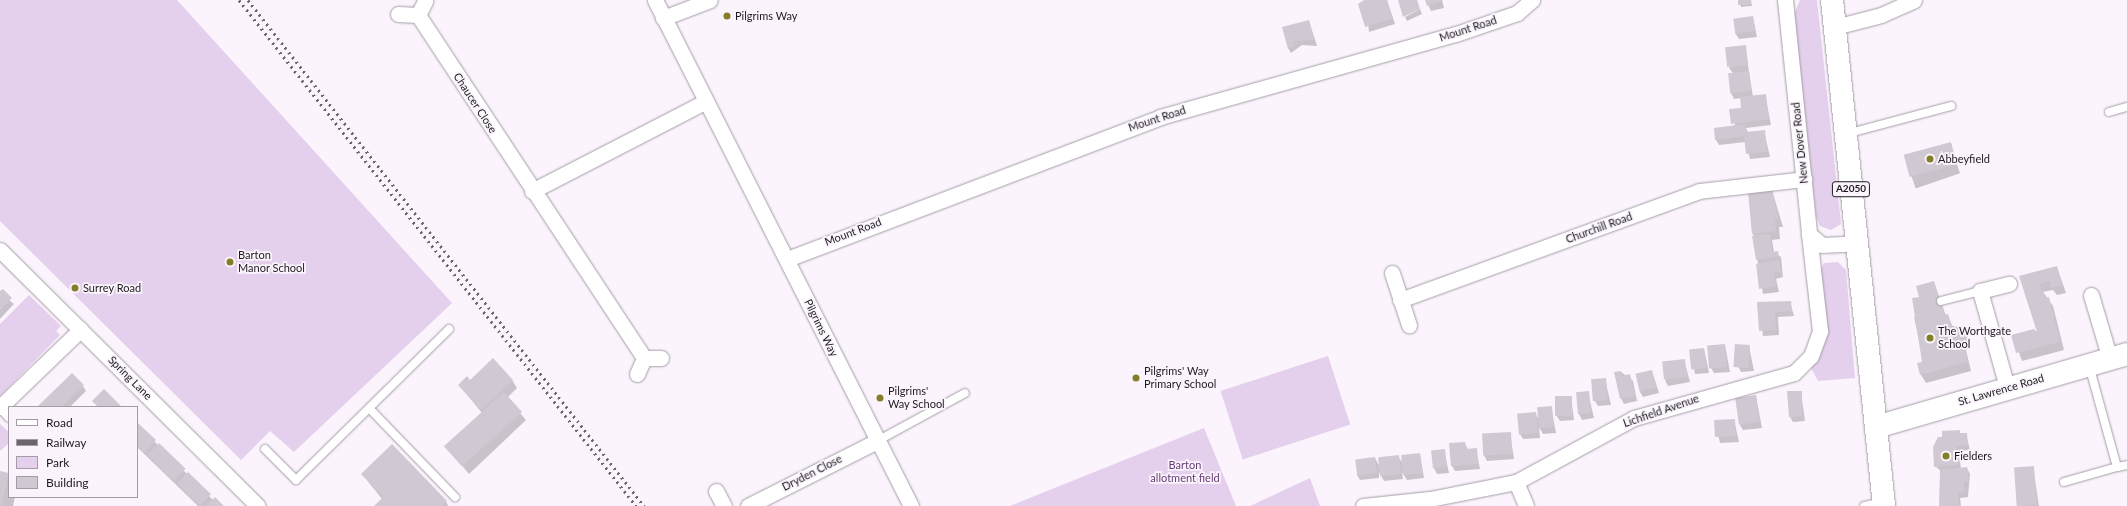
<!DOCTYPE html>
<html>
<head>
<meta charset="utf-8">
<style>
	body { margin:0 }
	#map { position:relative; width:2127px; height:506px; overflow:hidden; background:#fbf4fd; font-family:Lato,sans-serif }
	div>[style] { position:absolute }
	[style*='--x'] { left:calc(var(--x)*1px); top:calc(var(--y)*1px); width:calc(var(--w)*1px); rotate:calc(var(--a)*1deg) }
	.green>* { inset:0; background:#e4cfec; transform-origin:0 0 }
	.shadow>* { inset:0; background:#0003; transform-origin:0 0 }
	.building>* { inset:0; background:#d0c9d3; transform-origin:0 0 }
	.roads { filter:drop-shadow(0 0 1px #a49da6) drop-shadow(0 0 1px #a49da6) }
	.lane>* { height:8px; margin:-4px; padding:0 4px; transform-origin:4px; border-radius:4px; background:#fff }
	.street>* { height:15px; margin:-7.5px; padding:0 7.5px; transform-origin:7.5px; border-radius:7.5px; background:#fff }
	.secondary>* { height:22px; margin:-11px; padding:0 11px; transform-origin:11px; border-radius:11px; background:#fff }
	.primary>* { height:22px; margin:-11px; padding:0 11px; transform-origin:11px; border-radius:11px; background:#fff }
	.rail>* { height:3px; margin-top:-1.5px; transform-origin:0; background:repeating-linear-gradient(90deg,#6a666b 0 2px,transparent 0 6px) }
	.dots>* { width:11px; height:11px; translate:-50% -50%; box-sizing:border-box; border:2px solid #fbf4fd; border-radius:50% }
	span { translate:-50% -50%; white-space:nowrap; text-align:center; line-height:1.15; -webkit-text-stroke:3.5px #fbf4fd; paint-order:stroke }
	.shield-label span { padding:1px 3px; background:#fbf4fd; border:1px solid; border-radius:3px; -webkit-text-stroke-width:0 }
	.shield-label { font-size:10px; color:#1d1b1e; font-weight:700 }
	.poi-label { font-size:11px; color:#1d1b1e }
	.left { translate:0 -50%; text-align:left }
	.street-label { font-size:11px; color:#1d1b1e }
	.park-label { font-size:11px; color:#653c74 }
	.legend { position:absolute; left:8px; top:406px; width:130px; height:92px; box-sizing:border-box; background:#fbf4fd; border:1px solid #a29da4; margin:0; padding:5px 7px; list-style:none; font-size:12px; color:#1d1b1e }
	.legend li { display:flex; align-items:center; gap:8px; height:20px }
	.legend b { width:20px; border:1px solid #a29da4 }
</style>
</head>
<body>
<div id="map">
	<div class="green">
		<i style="clip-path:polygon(0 0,177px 0,452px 303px,294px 452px,270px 431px,241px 460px,0 221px)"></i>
		<i style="clip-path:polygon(1800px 0,1817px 0,1841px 224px,1831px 230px,1820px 226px,1816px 217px,1794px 14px)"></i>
		<i style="clip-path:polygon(1838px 262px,1846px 270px,1855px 378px,1818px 381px,1811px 368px,1826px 338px,1821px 269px,1824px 263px)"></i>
		<i style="clip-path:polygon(29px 295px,61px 326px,56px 331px,60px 335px,0 396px,0 324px)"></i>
		<i style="left:1328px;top:356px;width:72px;height:113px;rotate:72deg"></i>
		<i style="clip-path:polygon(0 424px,9px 432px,9px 443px,0 451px)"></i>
		<i style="clip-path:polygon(1204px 428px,1236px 506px,1010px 506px)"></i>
		<i style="clip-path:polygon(1310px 478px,1320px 506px,1250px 506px,1282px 491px)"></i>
	</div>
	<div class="shadow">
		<i style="clip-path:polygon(1365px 0,1387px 0,1395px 24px,1369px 32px)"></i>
		<i style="clip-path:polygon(1426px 0,1442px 0,1444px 8px,1431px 11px)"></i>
		<i style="clip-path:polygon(1739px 0,1751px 0,1752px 6px,1741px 7px)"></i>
		<i style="clip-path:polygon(1420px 9px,1422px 14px,1407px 21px,1405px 17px)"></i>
		<i style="clip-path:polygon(1753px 17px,1757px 37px,1739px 39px,1735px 33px)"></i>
		<i style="clip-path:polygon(1309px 21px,1317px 46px,1302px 45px,1291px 53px,1288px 48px)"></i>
		<i style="clip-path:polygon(1745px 46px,1753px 97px,1765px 95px,1771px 125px,1746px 128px,1748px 133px,1764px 131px,1770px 157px,1750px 159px,1746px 142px,1719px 145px,1716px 140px,1734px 126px,1742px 108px,1741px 98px,1734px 99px,1731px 93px,1733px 73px,1729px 68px)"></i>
		<i style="left:1950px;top:144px;width:31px;height:47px;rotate:71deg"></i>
		<i style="clip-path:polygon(1772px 190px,1783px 227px,1779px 227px,1780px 239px,1772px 240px,1774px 252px,1781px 257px,1783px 277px,1776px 279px,1779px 292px,1763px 294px,1753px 233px)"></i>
		<i style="clip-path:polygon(2057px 267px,2066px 293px,2057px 295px,2053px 290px,2043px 292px,2053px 306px,2064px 350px,2022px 361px,2013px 336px,2039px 335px,2021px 277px)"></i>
		<i style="clip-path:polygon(1934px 282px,1946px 316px,1954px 328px,1963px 329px,1968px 337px,1971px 349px,1966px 350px,1971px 371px,1926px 383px,1921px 375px,1924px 363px,1914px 317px,1918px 316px,1920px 297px)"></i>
		<i style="clip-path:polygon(0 293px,14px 304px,0 319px)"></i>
		<i style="clip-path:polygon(1790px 302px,1794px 316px,1778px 317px,1779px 335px,1763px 336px,1759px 303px)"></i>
		<i style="clip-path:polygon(1725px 345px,1730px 372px,1714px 373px,1711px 368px)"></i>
		<i style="clip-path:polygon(1749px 346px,1754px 371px,1741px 372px,1738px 366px)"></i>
		<i style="clip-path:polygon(1704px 349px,1709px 373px,1695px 374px,1690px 350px)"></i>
		<i style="clip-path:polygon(1684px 360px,1690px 382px,1668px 386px,1665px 380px)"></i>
		<i style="clip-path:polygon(1652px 371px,1659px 393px,1643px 397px,1640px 392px)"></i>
		<i style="clip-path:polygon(1621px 372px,1633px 381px,1637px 401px,1624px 404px,1621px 398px)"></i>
		<i style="clip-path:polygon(1605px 379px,1611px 405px,1598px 406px,1595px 401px)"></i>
		<i style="clip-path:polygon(512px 380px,517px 388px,507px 398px,526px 420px,469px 474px,446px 447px,482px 413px,459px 385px,470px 381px)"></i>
		<i style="clip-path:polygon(83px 386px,86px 391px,70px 407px,39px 407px)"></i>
		<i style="clip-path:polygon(1588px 392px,1594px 418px,1582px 420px,1579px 414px)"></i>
		<i style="clip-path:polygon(1801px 392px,1805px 421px,1793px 422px,1790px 417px)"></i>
		<i style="clip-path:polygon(1756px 396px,1762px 428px,1743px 430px,1740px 425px)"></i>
		<i style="clip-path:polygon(1571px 397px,1574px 420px,1560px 421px,1556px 415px)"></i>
		<i style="clip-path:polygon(1551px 407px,1556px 433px,1543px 434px,1539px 427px,1540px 438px,1523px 439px,1520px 434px,1535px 413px,1539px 420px)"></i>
		<i style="clip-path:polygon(1734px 420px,1739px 442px,1720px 443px,1715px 421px)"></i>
		<i style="clip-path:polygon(137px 424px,213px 500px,223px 506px,198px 506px,137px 447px)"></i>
		<i style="clip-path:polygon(1510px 433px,1514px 459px,1487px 461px,1484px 455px)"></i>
		<i style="clip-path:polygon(1966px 434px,1970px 450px,1959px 451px,1961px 469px,1967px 468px,1970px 474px,1968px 497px,1960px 498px,1961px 506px,1940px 506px,1942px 472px,1935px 466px)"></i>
		<i style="clip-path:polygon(1465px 443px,1468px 450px,1476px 449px,1480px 469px,1455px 471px,1452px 466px)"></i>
		<i style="clip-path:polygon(1444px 450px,1449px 473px,1437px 474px,1434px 468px)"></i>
		<i style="clip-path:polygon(1420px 454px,1424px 478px,1407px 480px,1402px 472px,1403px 479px,1384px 481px,1379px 472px,1379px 478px,1360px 480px,1357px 475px,1375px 458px,1380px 467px,1398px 456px,1403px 464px)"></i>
		<i style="clip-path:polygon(2033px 467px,2039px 506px,2017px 506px,2015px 468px)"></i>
		<i style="clip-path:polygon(9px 474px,9px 497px,15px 497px,13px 506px,0 506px,0 476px)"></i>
		<i style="clip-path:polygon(362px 474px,446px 501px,448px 506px,375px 506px,382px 499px)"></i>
	</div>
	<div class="building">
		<i style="clip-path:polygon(1364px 0,1387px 0,1392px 19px,1365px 27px,1358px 4px)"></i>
		<i style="clip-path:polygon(1398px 0,1417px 0,1420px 9px,1403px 17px)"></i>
		<i style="clip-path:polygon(1425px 0,1441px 0,1441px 2px,1427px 6px)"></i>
		<i style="clip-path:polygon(1738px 0,1751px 0,1751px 4px,1738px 5px)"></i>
		<i style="left:1753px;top:16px;width:15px;height:20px;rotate:82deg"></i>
		<i style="clip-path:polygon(1309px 20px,1314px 40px,1294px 41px,1295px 46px,1288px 49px,1282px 27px)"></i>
		<i style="left:1746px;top:45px;width:20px;height:21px;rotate:84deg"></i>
		<i style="left:1749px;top:71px;width:20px;height:21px;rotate:84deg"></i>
		<i style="clip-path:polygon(1766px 94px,1769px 119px,1731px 124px,1729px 109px,1741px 108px,1740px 97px)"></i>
		<i style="clip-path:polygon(1745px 124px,1746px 132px,1765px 130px,1767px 152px,1746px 154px,1744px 136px,1715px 140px,1714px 128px)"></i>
		<i style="left:1951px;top:142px;width:23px;height:49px;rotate:75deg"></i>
		<i style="clip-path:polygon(1772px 189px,1779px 219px,1775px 219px,1776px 231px,1752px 234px,1748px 192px)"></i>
		<i style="clip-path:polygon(1770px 234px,1772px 252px,1778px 251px,1779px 257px,1756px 260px,1752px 236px)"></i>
		<i style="clip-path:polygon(1779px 260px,1781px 272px,1774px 273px,1776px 286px,1759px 289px,1756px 264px)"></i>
		<i style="clip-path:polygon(2057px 266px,2062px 285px,2051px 288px,2049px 281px,2039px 284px,2045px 298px,2049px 297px,2060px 342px,2016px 353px,2011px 335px,2034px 329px,2037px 332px,2019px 276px)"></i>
		<i style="clip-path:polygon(1934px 281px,1944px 315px,1948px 314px,1952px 326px,1964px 328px,1967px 340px,1962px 342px,1968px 362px,1920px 375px,1917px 363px,1922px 362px,1912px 298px,1919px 297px,1916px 286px)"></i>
		<i style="clip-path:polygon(3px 289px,12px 298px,0 310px,0 291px)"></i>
		<i style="clip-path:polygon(1791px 301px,1792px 311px,1775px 312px,1776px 330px,1759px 331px,1757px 302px)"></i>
		<i style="left:1725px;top:344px;width:23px;height:18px;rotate:85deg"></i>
		<i style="left:1735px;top:344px;width:15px;height:23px;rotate:4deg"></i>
		<i style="left:1704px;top:348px;width:20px;height:15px;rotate:84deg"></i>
		<i style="clip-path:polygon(493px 358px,513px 380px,481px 410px,458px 385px,467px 376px,470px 380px)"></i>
		<i style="left:1685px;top:359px;width:18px;height:23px;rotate:84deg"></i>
		<i style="left:1652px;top:370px;width:18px;height:17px;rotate:77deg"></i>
		<i style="clip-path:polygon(1621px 371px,1622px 376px,1630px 374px,1635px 396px,1620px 399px,1614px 372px)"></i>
		<i style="clip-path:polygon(72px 373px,84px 385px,68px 400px,62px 407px,37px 407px)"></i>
		<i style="left:1606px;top:378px;width:22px;height:15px;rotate:85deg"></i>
		<i style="clip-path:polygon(104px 389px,122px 407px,98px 407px,92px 401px)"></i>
		<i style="left:1589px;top:391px;width:22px;height:13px;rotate:85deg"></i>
		<i style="clip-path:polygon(1787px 391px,1802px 391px,1802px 416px,1789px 417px)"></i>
		<i style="left:504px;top:392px;width:27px;height:81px;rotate:48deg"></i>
		<i style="left:1756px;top:395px;width:27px;height:21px;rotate:82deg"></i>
		<i style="left:1555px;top:396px;width:17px;height:20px"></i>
		<i style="left:1552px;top:406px;width:21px;height:15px;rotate:85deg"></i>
		<i style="left:1536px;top:412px;width:21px;height:19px;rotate:85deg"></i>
		<i style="left:1735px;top:419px;width:17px;height:21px;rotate:87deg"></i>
		<i style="clip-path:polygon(137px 422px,156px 440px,144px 453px,137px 446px)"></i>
		<i style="clip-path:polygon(1960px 430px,1960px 433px,1967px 433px,1968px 445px,1957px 446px,1958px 465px,1934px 467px,1933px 447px,1938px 437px,1942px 437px,1942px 431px)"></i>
		<i style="left:1511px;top:432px;width:22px;height:29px;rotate:87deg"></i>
		<i style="clip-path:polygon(1465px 442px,1466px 449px,1477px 448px,1478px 464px,1451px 466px,1449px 443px)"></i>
		<i style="left:159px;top:443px;width:37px;height:17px;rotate:44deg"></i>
		<i style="clip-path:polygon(392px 444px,447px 501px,441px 506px,374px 506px,383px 497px,361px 474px)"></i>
		<i style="left:1445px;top:449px;width:18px;height:14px;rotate:84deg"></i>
		<i style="left:1420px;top:453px;width:20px;height:19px;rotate:84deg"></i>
		<i style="left:1399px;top:455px;width:19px;height:21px;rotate:84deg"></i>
		<i style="left:1375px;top:457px;width:16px;height:20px;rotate:83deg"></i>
		<i style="left:2034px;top:466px;width:39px;height:20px;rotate:86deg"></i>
		<i style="clip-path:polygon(1967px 467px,1969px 482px,1964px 482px,1965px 492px,1958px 493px,1959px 506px,1939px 506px,1940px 470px)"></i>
		<i style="left:0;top:471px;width:9px;height:35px;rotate:13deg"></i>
		<i style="left:188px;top:472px;width:32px;height:16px;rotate:44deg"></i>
		<i style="clip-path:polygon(215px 497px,224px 506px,206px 506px)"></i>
	</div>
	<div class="roads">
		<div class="lane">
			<i style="--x:2109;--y:112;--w:19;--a:-16"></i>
			<i style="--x:1846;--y:134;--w:109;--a:-14.9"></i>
			<i style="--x:1941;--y:301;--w:40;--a:-14.4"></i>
			<i style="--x:0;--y:408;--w:13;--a:48"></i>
			<i style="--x:369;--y:408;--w:124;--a:46"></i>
			<i style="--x:877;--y:441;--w:100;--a:-28.6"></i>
			<i style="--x:265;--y:449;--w:44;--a:45"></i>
			<i style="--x:296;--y:480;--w:215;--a:-44.6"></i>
			<i style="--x:2117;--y:467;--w:10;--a:-11"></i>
			<i style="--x:2064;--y:482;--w:55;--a:-15.8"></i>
			<i style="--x:2117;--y:467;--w:106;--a:-105.4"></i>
			<i style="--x:1864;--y:506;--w:19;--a:-12"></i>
		</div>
		<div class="street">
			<i style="--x:655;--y:0;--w:567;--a:63.16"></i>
			<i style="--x:1785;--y:0;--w:235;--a:84.1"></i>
			<i style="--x:1809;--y:234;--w:17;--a:40"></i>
			<i style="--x:1822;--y:245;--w:35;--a:-3"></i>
			<i style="--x:398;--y:14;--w:20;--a:3"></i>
			<i style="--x:418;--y:15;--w:16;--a:-63"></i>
			<i style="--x:418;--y:15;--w:411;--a:56.6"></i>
			<i style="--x:663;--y:18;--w:50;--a:-21"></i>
			<i style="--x:1835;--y:27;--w:48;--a:-14.6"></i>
			<i style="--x:1881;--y:15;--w:36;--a:-24"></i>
			<i style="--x:532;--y:191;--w:196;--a:-27.3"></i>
			<i style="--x:0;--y:250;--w:363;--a:44.8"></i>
			<i style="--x:787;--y:259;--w:399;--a:-20.8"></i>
			<i style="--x:1160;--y:117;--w:307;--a:-15.7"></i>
			<i style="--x:1456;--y:34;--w:65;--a:-19"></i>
			<i style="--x:1517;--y:13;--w:20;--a:-41"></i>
			<i style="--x:1392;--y:273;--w:55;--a:71.9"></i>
			<i style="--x:2091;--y:295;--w:67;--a:73.5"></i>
			<i style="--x:1400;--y:300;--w:318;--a:-20"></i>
			<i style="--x:1699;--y:191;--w:106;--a:-6.5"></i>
			<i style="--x:637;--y:374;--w:17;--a:-66"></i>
			<i style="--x:644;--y:358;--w:17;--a:0"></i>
			<i style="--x:2007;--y:387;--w:100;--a:-105.7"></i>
			<i style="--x:1980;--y:291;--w:30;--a:-14"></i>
			<i style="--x:0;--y:407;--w:112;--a:-43.9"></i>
			<i style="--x:1516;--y:482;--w:26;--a:67"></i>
			<i style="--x:716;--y:491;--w:17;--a:62"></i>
			<i style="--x:748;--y:506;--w:144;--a:-26.7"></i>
			<i style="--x:1363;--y:506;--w:67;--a:-6"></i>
			<i style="--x:1430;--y:499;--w:88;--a:-11.2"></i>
			<i style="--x:1516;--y:482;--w:134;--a:-28.5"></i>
			<i style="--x:1634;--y:418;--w:166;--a:-15.7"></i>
			<i style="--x:1794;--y:373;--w:24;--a:-45"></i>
			<i style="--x:1811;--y:356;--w:27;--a:-70"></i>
			<i style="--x:1820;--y:331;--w:98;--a:-96.5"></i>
		</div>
		<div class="secondary">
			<i style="--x:1876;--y:427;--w:261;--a:-16.2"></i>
		</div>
		<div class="primary">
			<i style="--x:1832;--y:0;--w:509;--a:84.13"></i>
		</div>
	</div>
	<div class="rail">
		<i style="--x:239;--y:0;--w:643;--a:51.88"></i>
		<i style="--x:248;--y:0;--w:643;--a:51.95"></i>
	</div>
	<div class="dots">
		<i style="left:727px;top:16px;background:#847f26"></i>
		<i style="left:1930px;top:159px;background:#847f26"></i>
		<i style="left:230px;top:262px;background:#847f26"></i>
		<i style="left:75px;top:288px;background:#847f26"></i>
		<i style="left:1930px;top:338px;background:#847f26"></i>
		<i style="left:1136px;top:378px;background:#847f26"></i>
		<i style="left:880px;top:398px;background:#847f26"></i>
		<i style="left:1946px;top:456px;background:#847f26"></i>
	</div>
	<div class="shield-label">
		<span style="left:1851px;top:189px">A2050</span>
	</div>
	<div class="poi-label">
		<span class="left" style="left:735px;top:16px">Pilgrims Way</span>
		<span class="left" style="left:1938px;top:159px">Abbeyfield</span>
		<span class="left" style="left:238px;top:262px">Barton<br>Manor School</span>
		<span class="left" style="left:83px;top:288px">Surrey Road</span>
		<span class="left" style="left:1938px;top:338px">The Worthgate<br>School</span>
		<span class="left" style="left:1144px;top:378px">Pilgrims' Way<br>Primary School</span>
		<span class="left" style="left:888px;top:398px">Pilgrims'<br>Way School</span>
		<span class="left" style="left:1954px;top:456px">Fielders</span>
	</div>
	<div class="street-label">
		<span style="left:1468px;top:29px;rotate:-18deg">Mount Road</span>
		<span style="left:475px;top:103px;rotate:57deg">Chaucer Close</span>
		<span style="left:1157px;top:119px;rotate:-18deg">Mount Road</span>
		<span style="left:1800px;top:143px;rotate:-96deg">New Dover Road</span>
		<span style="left:1599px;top:228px;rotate:-20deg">Churchill Road</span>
		<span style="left:853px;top:232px;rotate:-21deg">Mount Road</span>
		<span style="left:821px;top:328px;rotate:64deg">Pilgrims Way</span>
		<span style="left:130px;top:378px;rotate:45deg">Spring Lane</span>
		<span style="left:2001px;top:390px;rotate:-16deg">St. Lawrence Road</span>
		<span style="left:1661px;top:411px;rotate:-19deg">Lichfield Avenue</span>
		<span style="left:812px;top:473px;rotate:-27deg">Dryden Close</span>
	</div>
	<div class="park-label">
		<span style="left:1185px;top:472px">Barton<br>allotment field</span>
	</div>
	<ul class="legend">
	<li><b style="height:5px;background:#fff"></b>Road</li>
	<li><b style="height:5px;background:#6a666b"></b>Railway</li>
	<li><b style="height:11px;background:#e4cfec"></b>Park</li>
	<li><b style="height:11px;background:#d0c9d3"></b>Building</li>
	</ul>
</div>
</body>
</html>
